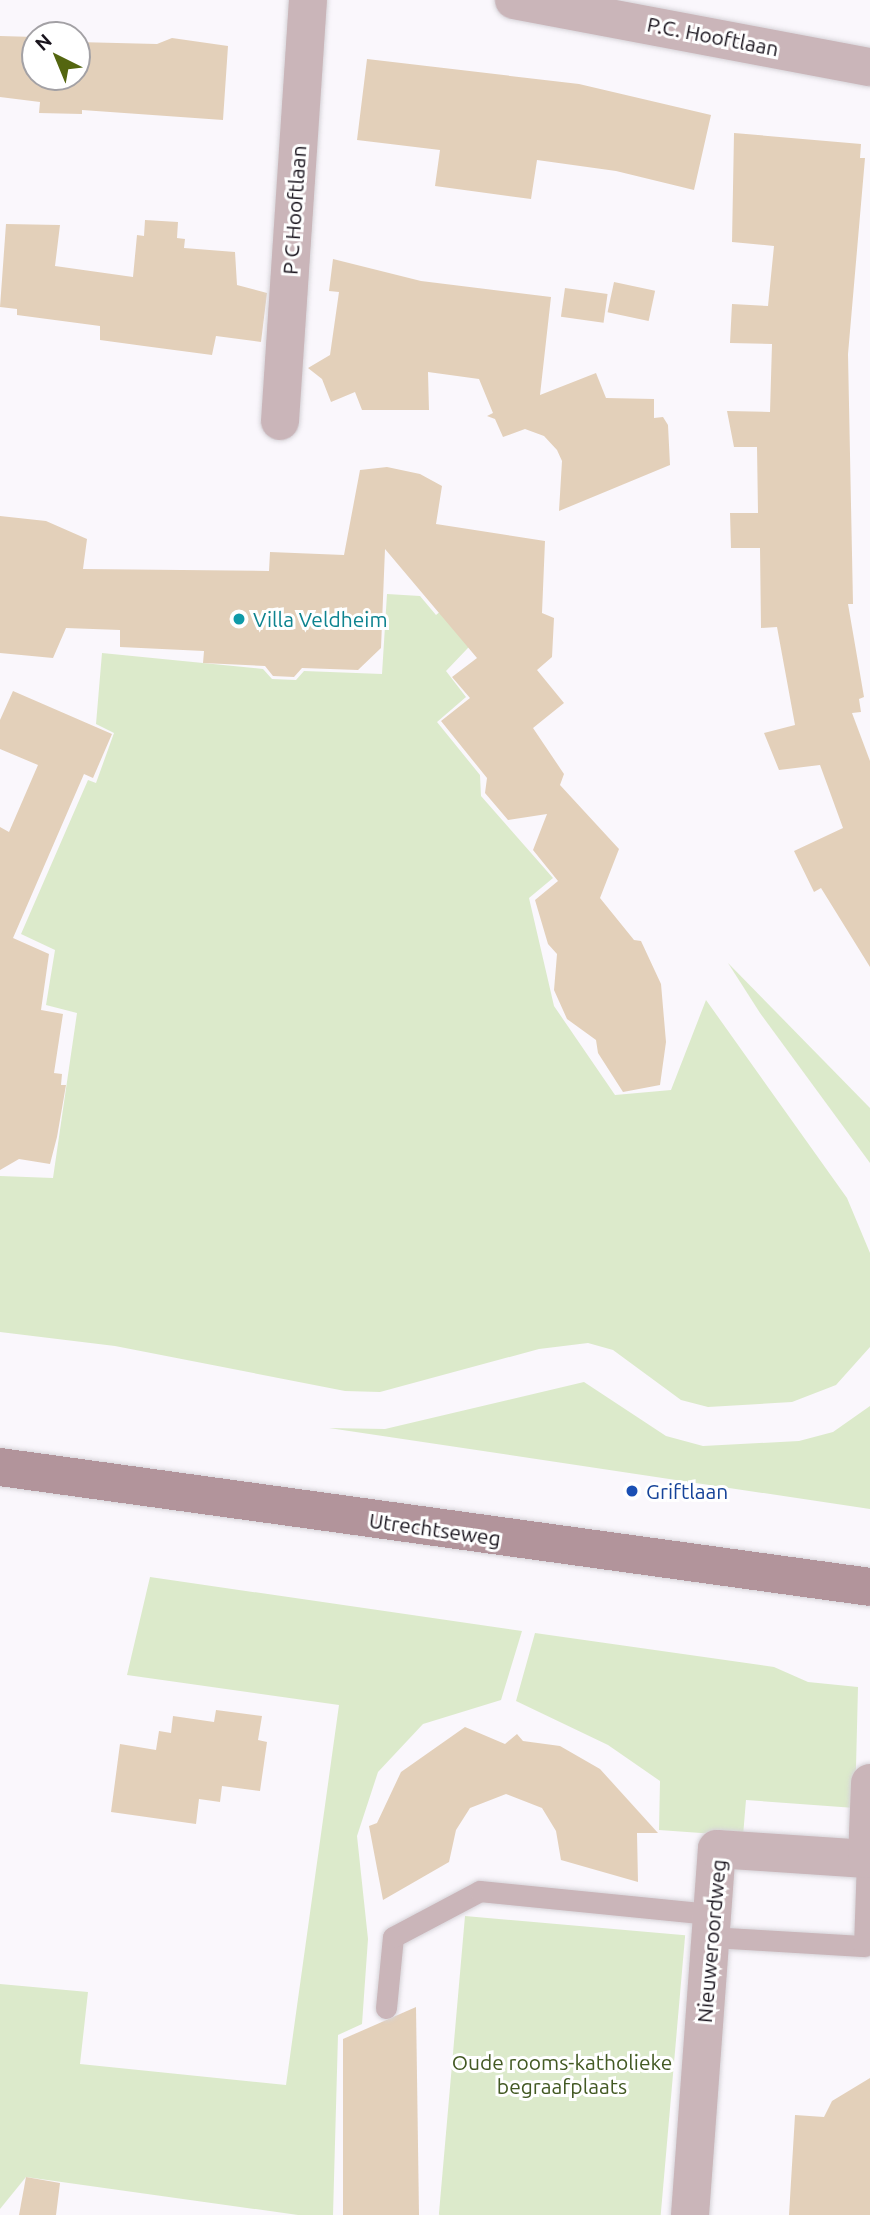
<!DOCTYPE html>
<html>
<head>
<meta charset="utf-8">
<style>
	body { margin:0 }
	#map { position:relative; width:870px; height:2215px; overflow:hidden; background:#faf7fc; font-family:Ubuntu,sans-serif }
	div>[style] { position:absolute }
	[style*='--x'] { left:calc(var(--x)*1px); top:calc(var(--y)*1px); width:calc(var(--w)*1px); rotate:calc(var(--a)*1deg) }
	.green>* { inset:0; background:#dceacb; transform-origin:0 0 }
	.building>* { inset:0; background:#e3d0ba; transform-origin:0 0 }
	.roads { filter:drop-shadow(0 0 2px #d6d3d8) drop-shadow(0 0 2px #d6d3d8) }
	.service>* { height:21px; margin:-10.5px; padding:0 10.5px; transform-origin:10.5px; border-radius:10.5px; background:#cab5b9 }
	.minor>* { height:38px; margin:-19px; padding:0 19px; transform-origin:19px; border-radius:19px; background:#cab5b9 }
	.secondary>* { height:38px; margin:-19px; padding:0 19px; transform-origin:19px; border-radius:19px; background:#b2949b }
	.dots>* { width:19px; height:19px; translate:-50% -50%; box-sizing:border-box; border:4px solid #fff; border-radius:50% }
	span { translate:-50% -50%; white-space:nowrap; text-align:center; line-height:1.15; -webkit-text-stroke:6px #fff; paint-order:stroke }
	.street-label { font-size:21px; color:#19141d }
	.culture-label { font-size:21px; color:#0d838f }
	.left { translate:0 -50%; text-align:left }
	.transit-label { font-size:21px; color:#164399 }
	.park-label { font-size:21px; color:#435923 }
	.north { position:absolute; left:21px; top:21px; width:70px; height:70px; box-sizing:border-box; background:#fff; border:2px solid #a3a1a5; border-radius:50%; rotate:317deg; font-size:19px; font-weight:700; line-height:28px; text-align:center; color:#19141d }
	.north::after { content:''; display:block; margin:auto; width:24px; height:32px; background:#546610; clip-path:polygon(50% 0,100% 100%,50% 72%,0 100%) }
</style>
</head>
<body>
<div id="map">
	<div class="green">
		<i style="clip-path:polygon(387px 594px,420px 596px,436px 615px,458px 597px,487px 628px,446px 671px,466px 697px,437px 722px,480px 775px,481px 796px,553px 878px,529px 898px,554px 1006px,615px 1095px,671px 1090px,706px 1000px,847px 1198px,870px 1253px,870px 1347px,836px 1385px,792px 1402px,708px 1407px,681px 1400px,613px 1350px,588px 1343px,539px 1349px,380px 1392px,345px 1391px,115px 1346px,0 1332px,0 1176px,53px 1178px,77px 1013px,46px 1005px,55px 950px,21px 934px,88px 780px,96px 783px,114px 733px,96px 724px,102px 653px,263px 669px,272px 679px,296px 680px,304px 671px,382px 674px)"></i>
		<i style="clip-path:polygon(728px 963px,870px 1108px,870px 1163px,760px 1013px)"></i>
		<i style="clip-path:polygon(584px 1382px,666px 1436px,703px 1446px,799px 1441px,833px 1432px,870px 1406px,870px 1509px,329px 1428px,385px 1429px)"></i>
		<i style="clip-path:polygon(150px 1577px,522px 1631px,501px 1700px,423px 1724px,378px 1772px,357px 1836px,368px 1939px,362px 2024px,338px 2035px,333px 2215px,298px 2215px,26px 2177px,0 2209px,0 1984px,88px 1992px,80px 2064px,286px 2085px,339px 1705px,127px 1675px)"></i>
		<i style="clip-path:polygon(535px 1633px,774px 1667px,808px 1682px,858px 1687px,855px 1808px,746px 1800px,743px 1836px,659px 1830px,660px 1781px,608px 1745px,516px 1701px)"></i>
		<i style="left:465px;top:1916px;width:221px;height:300px;rotate:5deg"></i>
	</div>
	<div class="building">
		<i style="clip-path:polygon(0 36px,35px 37px,35px 77px,77px 77px,77px 42px,157px 44px,172px 38px,228px 46px,223px 120px,82px 110px,82px 114px,39px 113px,40px 102px,0 97px)"></i>
		<i style="clip-path:polygon(367px 59px,579px 84px,711px 115px,694px 190px,616px 171px,537px 160px,531px 199px,435px 186px,440px 150px,357px 140px)"></i>
		<i style="clip-path:polygon(734px 133px,861px 144px,860px 158px,865px 158px,848px 354px,853px 604px,848px 604px,864px 697px,859px 699px,861px 712px,852px 713px,870px 761px,870px 967px,821px 888px,814px 892px,794px 851px,843px 828px,820px 765px,779px 770px,764px 733px,795px 725px,777px 627px,761px 628px,760px 548px,731px 548px,730px 513px,758px 513px,757px 447px,734px 447px,727px 411px,770px 412px,772px 344px,730px 343px,732px 304px,768px 306px,774px 246px,732px 242px)"></i>
		<i style="clip-path:polygon(145px 220px,178px 222px,177px 238px,185px 239px,184px 248px,235px 252px,237px 285px,267px 293px,261px 342px,216px 336px,212px 355px,144px 346px,100px 340px,100px 326px,17px 315px,17px 309px,0 307px,6px 224px,60px 225px,55px 266px,133px 277px,137px 235px,144px 236px)"></i>
		<i style="clip-path:polygon(333px 259px,421px 281px,551px 297px,540px 395px,596px 373px,606px 398px,654px 399px,654px 418px,663px 417px,668px 425px,670px 465px,559px 511px,562px 461px,557px 450px,544px 436px,525px 429px,503px 437px,495px 419px,487px 416px,493px 413px,479px 379px,428px 372px,429px 410px,362px 410px,355px 392px,331px 402px,322px 379px,308px 368px,330px 355px,339px 292px,329px 291px)"></i>
		<i style="left:614px;top:282px;width:42px;height:31px;rotate:12deg"></i>
		<i style="left:565px;top:288px;width:43px;height:29px;rotate:8deg"></i>
		<i style="clip-path:polygon(387px 467px,420px 474px,442px 486px,436px 524px,545px 541px,542px 613px,554px 618px,552px 657px,537px 670px,564px 703px,533px 728px,564px 774px,560px 785px,619px 849px,600px 898px,634px 940px,641px 941px,661px 984px,666px 1042px,660px 1085px,623px 1092px,598px 1053px,596px 1040px,567px 1019px,554px 990px,557px 954px,548px 944px,535px 900px,558px 881px,533px 850px,547px 814px,508px 820px,485px 793px,487px 778px,441px 721px,470px 698px,452px 677px,477px 658px,385px 549px,381px 648px,358px 670px,302px 668px,294px 677px,273px 676px,265px 666px,203px 663px,204px 651px,120px 647px,120px 630px,66px 628px,53px 658px,0 653px,0 516px,46px 521px,87px 539px,83px 569px,269px 571px,270px 552px,344px 555px,360px 470px)"></i>
		<i style="clip-path:polygon(13px 691px,112px 734px,93px 778px,84px 774px,13px 938px,49px 954px,41px 1010px,63px 1014px,54px 1073px,62px 1074px,61px 1085px,66px 1085px,57px 1137px,50px 1164px,19px 1159px,0 1170px,0 827px,9px 832px,38px 765px,0 749px,0 720px)"></i>
		<i style="clip-path:polygon(216px 1710px,262px 1716px,258px 1740px,267px 1742px,260px 1791px,222px 1786px,220px 1802px,199px 1799px,196px 1824px,111px 1812px,120px 1744px,156px 1750px,159px 1731px,171px 1733px,173px 1716px,214px 1722px)"></i>
		<i style="clip-path:polygon(465px 1727px,505px 1744px,517px 1734px,523px 1741px,560px 1746px,600px 1769px,658px 1833px,637px 1833px,638px 1882px,561px 1860px,556px 1831px,542px 1808px,506px 1794px,470px 1808px,456px 1830px,449px 1862px,383px 1900px,369px 1826px,377px 1823px,401px 1772px)"></i>
		<i style="clip-path:polygon(416px 2007px,419px 2215px,343px 2215px,343px 2039px)"></i>
		<i style="clip-path:polygon(870px 2078px,870px 2215px,789px 2215px,795px 2115px,824px 2117px,832px 2101px)"></i>
		<i style="clip-path:polygon(26px 2177px,60px 2183px,56px 2215px,19px 2215px)"></i>
	</div>
	<div class="roads">
		<div class="service">
			<i style="--x:711;--y:1937;--w:153;--a:3.4"></i>
			<i style="--x:864;--y:1946;--w:87;--a:-88"></i>
			<i style="--x:386;--y:2008;--w:71;--a:-84.4"></i>
			<i style="--x:393;--y:1937;--w:98;--a:-27.9"></i>
			<i style="--x:480;--y:1891;--w:233;--a:5.7"></i>
		</div>
		<div class="minor">
			<i style="--x:514;--y:0;--w:362;--a:10.7"></i>
			<i style="--x:280;--y:421;--w:422;--a:-86.2"></i>
			<i style="--x:690;--y:2215;--w:367;--a:-85.8"></i>
			<i style="--x:717;--y:1849;--w:150;--a:3.8"></i>
			<i style="--x:867;--y:1859;--w:76;--a:-87.7"></i>
		</div>
		<div class="secondary">
			<i style="--x:0;--y:1467;--w:878;--a:7.85"></i>
		</div>
	</div>
	<div class="dots">
		<i style="left:239px;top:619px;background:#0f9aa8"></i>
		<i style="left:632px;top:1491px;background:#1a4fb4"></i>
	</div>
	<div class="street-label">
		<span style="left:713px;top:36px;rotate:11deg">P.C. Hooftlaan</span>
		<span style="left:294px;top:210px;rotate:-86deg">P C Hooftlaan</span>
		<span style="left:435px;top:1529px;rotate:8deg">Utrechtseweg</span>
		<span style="left:711px;top:1941px;rotate:-85deg">Nieuweroordweg</span>
	</div>
	<div class="culture-label">
		<span class="left" style="left:253px;top:619px">Villa Veldheim</span>
	</div>
	<div class="transit-label">
		<span class="left" style="left:646px;top:1491px">Griftlaan</span>
	</div>
	<div class="park-label">
		<span style="left:562px;top:2074px">Oude rooms-katholieke<br>begraafplaats</span>
	</div>
	<div class="north">N</div>
</div>
</body>
</html>
